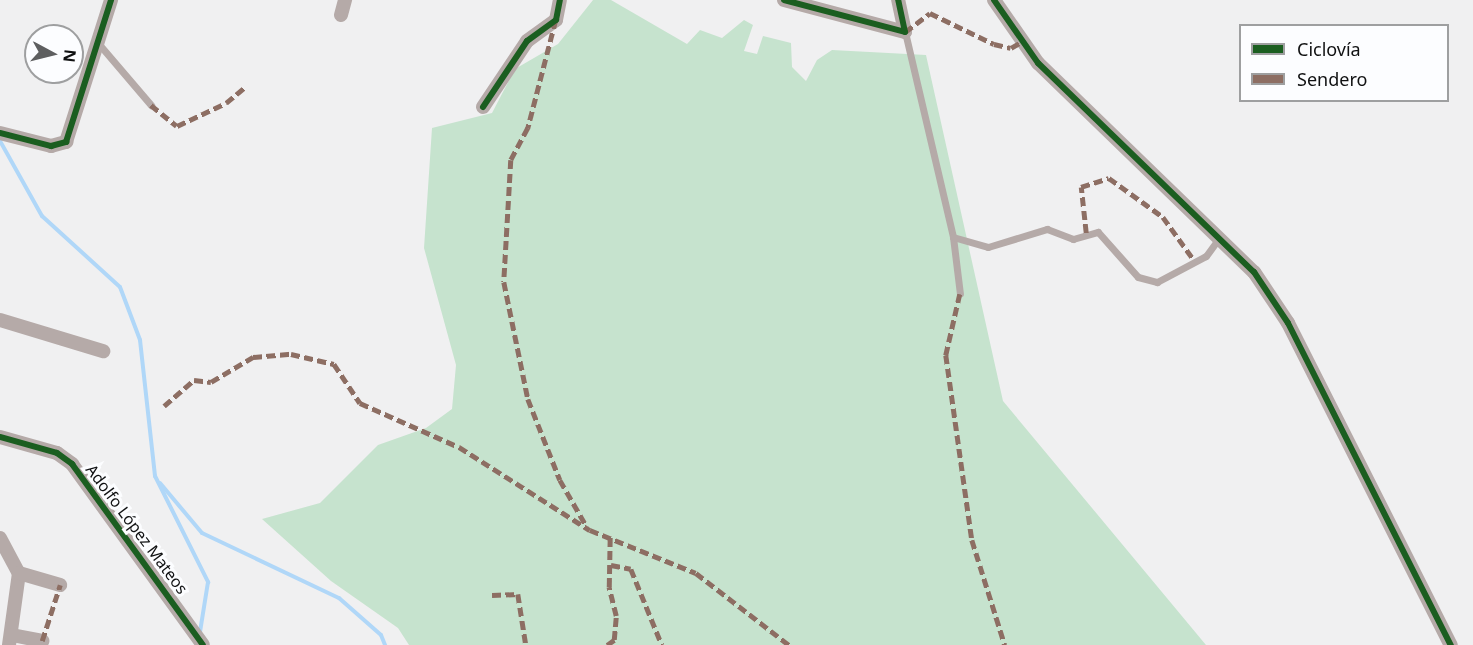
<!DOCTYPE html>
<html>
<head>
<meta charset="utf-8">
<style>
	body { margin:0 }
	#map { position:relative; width:1473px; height:645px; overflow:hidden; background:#f0f0f1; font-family:"Noto Sans",sans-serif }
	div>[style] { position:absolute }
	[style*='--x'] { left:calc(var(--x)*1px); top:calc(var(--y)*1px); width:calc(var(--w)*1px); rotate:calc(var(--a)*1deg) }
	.green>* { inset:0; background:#c6e3ce }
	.stream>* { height:4px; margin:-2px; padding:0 2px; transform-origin:2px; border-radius:2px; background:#b0d7f8 }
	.lane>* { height:7px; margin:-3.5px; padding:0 3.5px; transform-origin:3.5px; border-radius:3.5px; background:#b5aaa8 }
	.street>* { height:14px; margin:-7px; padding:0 7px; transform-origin:7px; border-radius:7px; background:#b5aaa8 }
	.quiet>* { height:4.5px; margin-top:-2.25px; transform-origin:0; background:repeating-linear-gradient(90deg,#8d6e63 0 9px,transparent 0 13.5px) }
	.cycleway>* { height:6px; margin:-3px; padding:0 3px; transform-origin:3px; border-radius:3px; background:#1b5e20 }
	span { translate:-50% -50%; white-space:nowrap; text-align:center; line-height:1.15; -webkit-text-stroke:6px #fcfdff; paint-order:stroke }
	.street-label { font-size:16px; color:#101112 }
	.legend { position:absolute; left:1239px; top:24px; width:210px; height:78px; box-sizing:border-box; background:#fcfdff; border:2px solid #9e9fa0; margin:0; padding:8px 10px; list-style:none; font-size:18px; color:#101112 }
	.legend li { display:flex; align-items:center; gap:12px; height:30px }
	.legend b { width:30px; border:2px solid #9e9fa0 }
	.north { position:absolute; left:24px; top:24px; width:60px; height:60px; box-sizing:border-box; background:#fcfdff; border:2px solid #9e9fa0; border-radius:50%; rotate:97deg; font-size:16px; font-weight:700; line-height:24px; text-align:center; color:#101112 }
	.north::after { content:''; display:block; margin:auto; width:21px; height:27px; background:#5e5f60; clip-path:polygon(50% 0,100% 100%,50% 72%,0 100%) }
</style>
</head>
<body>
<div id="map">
	<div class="green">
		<i style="clip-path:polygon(593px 0,611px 0,687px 44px,700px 30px,722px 38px,744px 20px,753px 25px,744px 51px,757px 54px,763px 36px,791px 43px,792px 67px,806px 81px,817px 60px,832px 50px,926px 55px,1003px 401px,1206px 645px,409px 645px,398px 628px,331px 581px,262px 519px,320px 503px,378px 445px,426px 428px,452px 409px,456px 365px,424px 248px,432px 128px,492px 113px,515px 69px,558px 44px)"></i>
	</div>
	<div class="stream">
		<i style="--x:0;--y:141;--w:86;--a:60.8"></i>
		<i style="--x:42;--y:216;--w:105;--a:42.3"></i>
		<i style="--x:120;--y:287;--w:57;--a:69.3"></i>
		<i style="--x:140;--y:340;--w:137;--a:83.7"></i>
		<i style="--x:155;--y:476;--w:119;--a:63.4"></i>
		<i style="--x:208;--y:582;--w:51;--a:99.1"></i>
		<i style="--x:160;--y:483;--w:65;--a:50"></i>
		<i style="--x:202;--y:533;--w:152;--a:25.4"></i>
		<i style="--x:339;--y:598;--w:56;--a:41.4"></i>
		<i style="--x:381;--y:635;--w:11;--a:68"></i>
	</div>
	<div class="lane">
		<i style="--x:905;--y:32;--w:211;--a:76.8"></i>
		<i style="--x:953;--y:237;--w:57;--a:83"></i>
		<i style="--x:98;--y:43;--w:82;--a:49.5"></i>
		<i style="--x:953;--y:237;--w:36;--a:16"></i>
		<i style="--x:988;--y:247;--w:62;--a:-17"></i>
		<i style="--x:1047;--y:229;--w:28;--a:21"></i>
		<i style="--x:1073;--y:239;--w:26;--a:-16"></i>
		<i style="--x:1098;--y:232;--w:60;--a:48.4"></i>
		<i style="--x:1138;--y:277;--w:20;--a:15"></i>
		<i style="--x:1157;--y:282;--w:55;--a:-28"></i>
		<i style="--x:1206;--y:256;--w:22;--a:-54"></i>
	</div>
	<div class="street">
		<i style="--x:784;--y:0;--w:125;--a:14.8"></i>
		<i style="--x:905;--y:32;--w:33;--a:-102"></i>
		<i style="--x:994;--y:0;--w:77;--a:55.1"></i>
		<i style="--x:1038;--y:63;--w:301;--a:44.1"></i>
		<i style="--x:1254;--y:272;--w:61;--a:56.3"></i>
		<i style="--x:1288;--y:323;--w:361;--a:63.2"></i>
		<i style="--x:341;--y:15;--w:16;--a:-75"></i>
		<i style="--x:483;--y:107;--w:79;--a:-56.3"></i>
		<i style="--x:527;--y:41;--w:36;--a:-36"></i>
		<i style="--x:556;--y:20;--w:20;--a:-79"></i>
		<i style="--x:0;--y:133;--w:53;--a:14.3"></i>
		<i style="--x:51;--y:146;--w:16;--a:-15"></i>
		<i style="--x:66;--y:142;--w:149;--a:-72.4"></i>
		<i style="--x:0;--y:320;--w:108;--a:16.8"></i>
		<i style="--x:0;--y:437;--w:59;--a:15.7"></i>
		<i style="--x:57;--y:453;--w:19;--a:36"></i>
		<i style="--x:72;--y:464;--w:223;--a:54.1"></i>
		<i style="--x:0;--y:538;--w:40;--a:62"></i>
		<i style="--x:19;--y:573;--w:73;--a:97.9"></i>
		<i style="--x:19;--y:573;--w:43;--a:16.3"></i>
		<i style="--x:12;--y:635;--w:31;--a:11"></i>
	</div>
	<div class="quiet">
		<i style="--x:556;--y:20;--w:112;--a:104.5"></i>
		<i style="--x:528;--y:128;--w:36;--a:118"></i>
		<i style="--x:511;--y:160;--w:122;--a:93.3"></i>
		<i style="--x:504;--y:282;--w:119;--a:78.4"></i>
		<i style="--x:528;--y:399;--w:87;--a:68.4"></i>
		<i style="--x:560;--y:480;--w:54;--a:60.1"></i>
		<i style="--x:905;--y:32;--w:31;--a:-37"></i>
		<i style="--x:930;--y:13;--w:71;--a:25.8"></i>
		<i style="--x:994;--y:44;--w:17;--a:13"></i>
		<i style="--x:1011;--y:48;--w:12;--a:-31"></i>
		<i style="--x:151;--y:105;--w:33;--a:39"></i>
		<i style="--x:177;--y:126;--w:54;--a:-25.1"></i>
		<i style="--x:226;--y:103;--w:25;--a:-40"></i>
		<i style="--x:1086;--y:233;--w:46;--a:-96.2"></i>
		<i style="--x:1081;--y:187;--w:29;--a:-18"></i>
		<i style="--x:1109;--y:178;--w:67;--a:35.8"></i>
		<i style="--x:1163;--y:217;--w:53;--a:54.2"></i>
		<i style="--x:960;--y:294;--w:63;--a:102.9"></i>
		<i style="--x:946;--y:355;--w:187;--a:82"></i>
		<i style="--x:972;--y:540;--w:110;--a:72.6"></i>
		<i style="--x:164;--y:406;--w:40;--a:-41"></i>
		<i style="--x:194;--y:380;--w:17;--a:7"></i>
		<i style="--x:211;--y:382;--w:49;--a:-30.8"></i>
		<i style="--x:253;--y:357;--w:38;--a:-5"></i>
		<i style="--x:291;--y:354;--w:44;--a:13.1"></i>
		<i style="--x:334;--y:364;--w:47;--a:56.3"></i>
		<i style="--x:360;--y:403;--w:108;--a:24"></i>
		<i style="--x:459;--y:447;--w:155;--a:32.4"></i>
		<i style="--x:590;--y:530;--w:114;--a:22.1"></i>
		<i style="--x:696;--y:573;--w:118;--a:37.7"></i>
		<i style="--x:611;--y:565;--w:20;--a:11"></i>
		<i style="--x:631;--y:569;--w:82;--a:67.8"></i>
		<i style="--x:492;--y:595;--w:26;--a:-2"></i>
		<i style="--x:518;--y:594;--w:52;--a:81.1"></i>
		<i style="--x:42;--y:641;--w:59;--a:-72.2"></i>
		<i style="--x:607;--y:645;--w:9;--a:-36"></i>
		<i style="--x:614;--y:640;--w:24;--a:-85"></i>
		<i style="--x:616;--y:616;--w:30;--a:-104"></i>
		<i style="--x:609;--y:587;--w:52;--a:-88.9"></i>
	</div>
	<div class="cycleway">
		<i style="--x:784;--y:0;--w:125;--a:14.8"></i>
		<i style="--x:905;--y:32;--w:33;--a:-102"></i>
		<i style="--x:994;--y:0;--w:77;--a:55.1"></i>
		<i style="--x:1038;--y:63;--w:301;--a:44.1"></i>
		<i style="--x:1254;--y:272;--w:61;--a:56.3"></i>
		<i style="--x:1288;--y:323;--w:361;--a:63.2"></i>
		<i style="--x:483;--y:107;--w:79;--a:-56.3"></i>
		<i style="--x:527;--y:41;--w:36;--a:-36"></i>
		<i style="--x:556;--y:20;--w:20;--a:-79"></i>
		<i style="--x:0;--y:133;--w:53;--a:14.3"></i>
		<i style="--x:51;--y:146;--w:16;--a:-15"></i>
		<i style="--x:66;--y:142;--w:149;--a:-72.4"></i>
		<i style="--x:0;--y:437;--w:59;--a:15.7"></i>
		<i style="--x:57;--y:453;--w:19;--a:36"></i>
		<i style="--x:72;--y:464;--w:223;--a:54.1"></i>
	</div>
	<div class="street-label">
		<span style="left:137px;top:529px;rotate:53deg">Adolfo López Mateos</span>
	</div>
	<ul class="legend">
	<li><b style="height:8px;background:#1b5e20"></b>Ciclovía</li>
	<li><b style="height:8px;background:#8d6e63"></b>Sendero</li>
	</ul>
	<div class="north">N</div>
</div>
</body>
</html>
